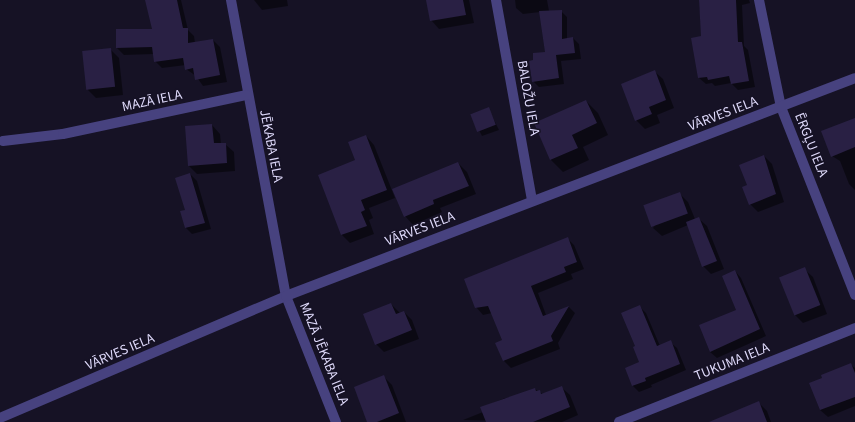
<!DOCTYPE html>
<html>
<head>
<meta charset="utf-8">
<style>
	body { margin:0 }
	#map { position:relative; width:855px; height:422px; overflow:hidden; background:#161225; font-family:"Source Sans 3",sans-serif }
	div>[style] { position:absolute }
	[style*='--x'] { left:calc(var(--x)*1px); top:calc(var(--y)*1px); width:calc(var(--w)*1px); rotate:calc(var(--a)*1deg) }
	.shadow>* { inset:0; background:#0007 }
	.building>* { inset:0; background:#292044; transform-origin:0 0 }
	.street>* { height:10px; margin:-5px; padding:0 5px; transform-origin:5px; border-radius:5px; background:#47427f }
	span { translate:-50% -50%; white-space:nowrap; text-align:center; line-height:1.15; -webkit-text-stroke:3px #161225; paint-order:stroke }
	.street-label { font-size:14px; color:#dfdafb }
</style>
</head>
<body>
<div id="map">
	<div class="shadow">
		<i style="clip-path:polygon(147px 0,181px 0,188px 30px,194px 36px,195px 43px,213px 40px,220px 47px,227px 82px,203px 86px,196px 76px,186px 69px,186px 65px,162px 68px,155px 61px,154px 54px,124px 55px,117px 48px,153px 30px)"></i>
		<i style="clip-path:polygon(254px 0,287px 0,288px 6px,262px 10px)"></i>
		<i style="clip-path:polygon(427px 0,469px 0,474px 23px,439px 29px,431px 20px)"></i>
		<i style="clip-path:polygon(515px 0,547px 0,549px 11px,561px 11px,567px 17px,567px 39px,573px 38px,579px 44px,581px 59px,561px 61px,564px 84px,539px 87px,533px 81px,535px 61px,546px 52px,540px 12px,523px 14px,516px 8px)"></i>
		<i style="clip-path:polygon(699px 0,749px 0,750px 3px,742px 5px,744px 46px,748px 50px,755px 87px,738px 90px,731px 83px,715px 86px,712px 83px,706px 84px,699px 78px,702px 37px)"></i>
		<i style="clip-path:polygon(110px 49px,119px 58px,123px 95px,96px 98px,88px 90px)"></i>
		<i style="clip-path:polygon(654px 71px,663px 79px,674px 108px,657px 115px,660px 123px,645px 129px,636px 120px)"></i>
		<i style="clip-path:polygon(586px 101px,598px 113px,608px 135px,583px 147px,589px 160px,563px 172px,551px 160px,535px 124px)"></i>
		<i style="clip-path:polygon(488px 108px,499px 130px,482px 136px,471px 114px)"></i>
		<i style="clip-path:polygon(855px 120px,855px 190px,849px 184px,840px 161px,832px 156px)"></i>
		<i style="clip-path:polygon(212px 125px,220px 134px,221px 144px,225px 144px,234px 152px,235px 171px,197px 174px,189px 166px,186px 127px)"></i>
		<i style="clip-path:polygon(366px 136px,374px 145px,395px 198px,369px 208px,373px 218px,369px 220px,374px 234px,350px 243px,342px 235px,319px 176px,357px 161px)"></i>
		<i style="clip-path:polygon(764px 156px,772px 164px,784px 202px,758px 212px,750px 204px,748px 185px)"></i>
		<i style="clip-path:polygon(458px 163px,467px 172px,476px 194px,440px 208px,442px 212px,413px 225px,405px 216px)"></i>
		<i style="clip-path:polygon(190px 174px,197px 181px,211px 229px,192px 234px,186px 228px)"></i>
		<i style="clip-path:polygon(679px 193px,688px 202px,695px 219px,698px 218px,707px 226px,724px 269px,711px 274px,703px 266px,688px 225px,662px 236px,653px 228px)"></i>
		<i style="clip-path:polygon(567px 238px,574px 245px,584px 269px,571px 274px,573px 279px,538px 293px,546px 315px,569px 307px,575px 313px,558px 343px,560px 349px,511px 368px,504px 361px,496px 344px,503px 341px,492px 313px,483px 315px,476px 307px)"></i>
		<i style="clip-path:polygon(804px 269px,813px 277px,827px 314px,803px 323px,795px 315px,781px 278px)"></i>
		<i style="clip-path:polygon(735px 271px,741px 278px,766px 336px,717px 358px,710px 352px,737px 311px)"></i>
		<i style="clip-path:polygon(391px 304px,400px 313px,404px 312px,412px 320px,419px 339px,384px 352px,376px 344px)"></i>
		<i style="clip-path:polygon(639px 306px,646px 313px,660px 346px,670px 342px,677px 348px,686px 370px,651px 385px,652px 387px,639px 392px,633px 386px,626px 368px,640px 363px,637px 347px)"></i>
		<i style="clip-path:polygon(851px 365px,855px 368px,855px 406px,828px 417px,820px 410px)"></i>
		<i style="clip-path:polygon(384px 377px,392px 385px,406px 422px,370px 422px)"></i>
		<i style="clip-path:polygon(561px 387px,570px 395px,578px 415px,562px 422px,463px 420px,483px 412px,481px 408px,505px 398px,507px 400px,535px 389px,543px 394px)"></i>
		<i style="clip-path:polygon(758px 402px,767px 411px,771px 422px,732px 422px)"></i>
	</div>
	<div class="building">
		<i style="clip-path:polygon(145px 0,177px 0,183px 28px,188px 28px,188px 43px,213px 39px,220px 75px,195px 80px,193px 68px,185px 70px,183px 58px,154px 62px,152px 47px,116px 48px,116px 29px,152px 29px)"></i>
		<i style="clip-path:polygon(426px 0,463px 0,466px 15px,430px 21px)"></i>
		<i style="clip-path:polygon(699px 0,736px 0,738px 42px,742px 42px,749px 81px,731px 84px,729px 76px,708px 80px,707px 77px,698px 78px,691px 38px,701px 36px)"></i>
		<i style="clip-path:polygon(562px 10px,562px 39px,573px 37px,575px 53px,556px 55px,559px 78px,532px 82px,529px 61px,533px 60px,533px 53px,545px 52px,539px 11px)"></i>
		<i style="left:111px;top:48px;width:39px;height:29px;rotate:84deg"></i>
		<i style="clip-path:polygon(655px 70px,666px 100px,649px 107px,652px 114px,635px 121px,621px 84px)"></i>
		<i style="clip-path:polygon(586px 100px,597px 123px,572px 135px,578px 148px,550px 160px,534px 123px)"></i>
		<i style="left:489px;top:107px;width:19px;height:20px;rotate:69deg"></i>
		<i style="clip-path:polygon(855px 118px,855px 147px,831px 157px,821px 131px)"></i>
		<i style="clip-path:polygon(212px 124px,214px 143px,226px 143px,227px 163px,188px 166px,185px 126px)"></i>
		<i style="clip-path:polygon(366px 135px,387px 190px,361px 200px,365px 210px,361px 212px,367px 226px,341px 235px,318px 175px,355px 160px,348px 142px)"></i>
		<i style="clip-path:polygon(764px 155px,776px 194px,749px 205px,742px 187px,747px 185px,739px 165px)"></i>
		<i style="clip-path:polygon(458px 162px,469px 186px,433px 200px,434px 204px,404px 217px,392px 189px)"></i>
		<i style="clip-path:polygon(190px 173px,205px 223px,185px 228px,180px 211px,185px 210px,175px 178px)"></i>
		<i style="left:680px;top:192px;width:23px;height:39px;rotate:70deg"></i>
		<i style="clip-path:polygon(699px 217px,717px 261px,702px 267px,686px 222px)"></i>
		<i style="clip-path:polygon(568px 237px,577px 262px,564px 267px,566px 272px,531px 286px,543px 316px,569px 306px,551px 336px,553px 341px,503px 361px,495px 343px,502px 340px,488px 306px,475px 308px,464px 279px)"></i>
		<i style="left:805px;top:267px;width:41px;height:28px;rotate:68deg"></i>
		<i style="clip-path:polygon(735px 270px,760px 329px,710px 352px,699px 325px,736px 310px,722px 276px)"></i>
		<i style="clip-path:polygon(391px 303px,396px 314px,404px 311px,412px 330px,375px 345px,363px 314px)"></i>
		<i style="clip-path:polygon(640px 305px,657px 346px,671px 340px,680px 364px,645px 378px,646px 381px,632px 386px,625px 368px,639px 362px,633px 347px,635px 346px,621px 313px)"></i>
		<i style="clip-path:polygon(851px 363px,855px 373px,855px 397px,820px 410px,809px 383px,822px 378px,821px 375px)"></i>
		<i style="clip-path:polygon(384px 375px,399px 413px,377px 422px,367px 422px,354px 387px)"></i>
		<i style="clip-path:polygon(562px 386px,570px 407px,533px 422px,486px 422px,480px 407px,535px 388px,536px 391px,540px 390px,541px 394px)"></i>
		<i style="clip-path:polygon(759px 401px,767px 422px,709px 422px)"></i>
	</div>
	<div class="street">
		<i style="--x:231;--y:0;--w:301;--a:79.5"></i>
		<i style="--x:286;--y:296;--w:136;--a:68.4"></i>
		<i style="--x:496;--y:0;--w:204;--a:79.8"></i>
		<i style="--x:759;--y:0;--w:109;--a:78.4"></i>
		<i style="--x:781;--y:107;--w:202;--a:68.5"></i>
		<i style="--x:3;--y:141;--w:60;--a:-6.7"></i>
		<i style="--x:63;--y:134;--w:188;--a:-12"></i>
		<i style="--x:0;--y:418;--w:311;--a:-23.1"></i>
		<i style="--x:286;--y:296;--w:609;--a:-20.96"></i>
		<i style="--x:619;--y:422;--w:254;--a:-21.7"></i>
	</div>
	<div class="street-label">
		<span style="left:528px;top:98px;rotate:80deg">BALOŽU IELA</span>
		<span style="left:152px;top:101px;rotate:-12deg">MAZĀ IELA</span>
		<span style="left:723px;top:114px;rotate:-21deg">VĀRVES IELA</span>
		<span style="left:811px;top:145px;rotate:68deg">ĒRGĻU IELA</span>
		<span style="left:271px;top:146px;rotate:79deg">JĒKABA IELA</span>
		<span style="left:420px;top:229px;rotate:-21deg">VĀRVES IELA</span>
		<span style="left:120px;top:352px;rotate:-23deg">VĀRVES IELA</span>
		<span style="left:324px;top:354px;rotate:68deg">MAZĀ JĒKABA IELA</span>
		<span style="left:732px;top:362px;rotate:-22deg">TUKUMA IELA</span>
	</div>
</div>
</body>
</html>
